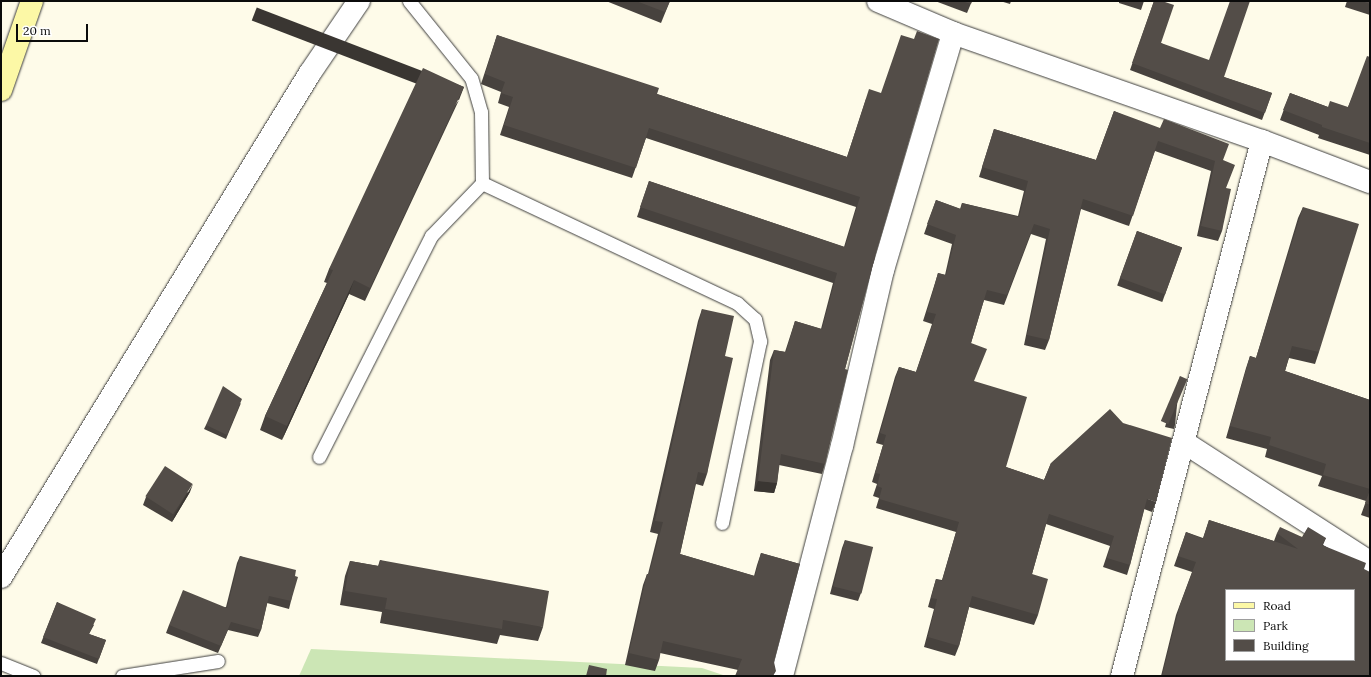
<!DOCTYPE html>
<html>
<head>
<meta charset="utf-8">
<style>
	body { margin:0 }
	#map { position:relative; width:1371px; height:677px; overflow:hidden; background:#fefbe9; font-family:Lora,serif }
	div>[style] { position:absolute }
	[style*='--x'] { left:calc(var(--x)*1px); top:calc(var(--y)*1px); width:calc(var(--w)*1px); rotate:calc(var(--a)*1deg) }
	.green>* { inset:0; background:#cce6b5 }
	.roads { filter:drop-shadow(0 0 1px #3e3e3e) drop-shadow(0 0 1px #3e3e3e) }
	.lane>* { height:13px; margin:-6.5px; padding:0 6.5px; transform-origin:6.5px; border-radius:6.5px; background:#fff }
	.street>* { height:22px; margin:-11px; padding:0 11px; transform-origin:11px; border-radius:11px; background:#fff }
	.secondary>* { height:22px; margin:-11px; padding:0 11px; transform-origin:11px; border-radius:11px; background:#fcf8a6 }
	.wall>* { inset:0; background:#47423e; transform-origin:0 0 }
	.shaded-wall>* { inset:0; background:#3a3632; transform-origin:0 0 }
	.building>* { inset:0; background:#534d48; transform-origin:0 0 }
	span { translate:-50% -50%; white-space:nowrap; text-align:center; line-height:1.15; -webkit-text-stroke:4px #fff; paint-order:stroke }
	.frame { position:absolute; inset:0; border:2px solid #0b0b0b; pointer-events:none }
	.legend { position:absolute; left:1225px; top:589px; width:130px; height:72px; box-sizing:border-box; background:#fff; border:1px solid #9d9d9d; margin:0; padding:5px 7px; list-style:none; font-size:12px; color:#0b0b0b }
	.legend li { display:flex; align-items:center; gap:8px; height:20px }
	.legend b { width:20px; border:1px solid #9d9d9d }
	.scale { position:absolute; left:16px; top:24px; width:72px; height:18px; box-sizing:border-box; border:2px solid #0b0b0b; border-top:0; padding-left:5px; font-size:12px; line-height:14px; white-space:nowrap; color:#0b0b0b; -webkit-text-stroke:3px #fff; paint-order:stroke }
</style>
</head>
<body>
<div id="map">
	<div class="green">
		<i style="clip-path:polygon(311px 649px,702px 668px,726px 676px,299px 676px)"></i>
	</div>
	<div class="roads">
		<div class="lane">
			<i style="--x:482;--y:183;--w:282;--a:25.2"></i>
			<i style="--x:737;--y:303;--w:24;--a:42"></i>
			<i style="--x:755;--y:319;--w:23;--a:77"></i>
			<i style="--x:760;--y:341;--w:186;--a:101.8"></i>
			<i style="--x:319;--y:457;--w:248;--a:-63.1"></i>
			<i style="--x:431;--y:236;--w:74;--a:-46.1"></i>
			<i style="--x:482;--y:183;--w:71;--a:-90.8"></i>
			<i style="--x:481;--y:112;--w:35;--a:-106"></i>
			<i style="--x:471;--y:78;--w:99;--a:-128.8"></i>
			<i style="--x:1;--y:663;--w:35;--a:22"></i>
			<i style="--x:122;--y:676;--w:97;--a:-8.9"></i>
		</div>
		<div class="street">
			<i style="--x:878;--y:1;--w:82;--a:23.1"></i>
			<i style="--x:953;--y:33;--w:327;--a:19.3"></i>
			<i style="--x:1262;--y:141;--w:116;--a:20.8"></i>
			<i style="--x:1185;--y:443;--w:220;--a:32.8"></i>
			<i style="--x:1;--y:577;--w:591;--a:-58.49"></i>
			<i style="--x:310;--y:73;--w:87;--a:-55.8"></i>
			<i style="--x:782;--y:676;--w:238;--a:-75.4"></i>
			<i style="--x:842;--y:446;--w:181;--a:-76.9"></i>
			<i style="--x:883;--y:270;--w:247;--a:-73.5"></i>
			<i style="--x:1122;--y:676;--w:553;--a:-75.34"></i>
		</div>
		<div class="secondary">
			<i style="--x:1;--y:90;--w:94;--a:-70.8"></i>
		</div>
	</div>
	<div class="wall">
		<i style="clip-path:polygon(606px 1px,670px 1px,661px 23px)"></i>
		<i style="clip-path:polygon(935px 1px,972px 1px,967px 13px)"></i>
		<i style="clip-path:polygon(1000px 1px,1011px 1px,1010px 4px)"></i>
		<i style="clip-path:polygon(1119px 1px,1144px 1px,1141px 10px,1119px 3px)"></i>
		<i style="clip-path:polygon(1154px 1px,1161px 43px,1224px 77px,1272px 93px,1262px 120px,1130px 70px)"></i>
		<i style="clip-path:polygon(1347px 1px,1370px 1px,1370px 15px,1345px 7px)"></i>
		<i style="clip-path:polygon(497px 35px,657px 94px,847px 157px,866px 99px,875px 257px,845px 369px,825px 464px,822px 474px,779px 465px,777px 483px,774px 493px,754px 491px,770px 360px,774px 350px,785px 352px,795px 321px,821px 329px,833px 283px,637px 217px,649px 181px,844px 247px,856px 207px,646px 138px,632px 178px,500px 135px,509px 107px,498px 103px,501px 92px,481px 84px)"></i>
		<i style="clip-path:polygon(1370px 57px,1370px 155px,1318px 138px,1319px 135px,1280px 120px,1290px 93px,1328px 107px,1348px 107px)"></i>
		<i style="clip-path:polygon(459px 100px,365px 301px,349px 294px,282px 440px,260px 430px,265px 416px,327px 283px,324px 282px,329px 269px)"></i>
		<i style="clip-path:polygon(1114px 111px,1223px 160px,1226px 188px,1222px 231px,1218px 241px,1197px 236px,1211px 171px,1155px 151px,1129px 226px,1081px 209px,1049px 340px,1045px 350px,1024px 345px,1046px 239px,1031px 234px,1004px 305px,984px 300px,971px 343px,974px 381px,1006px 467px,1044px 480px,1051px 463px,1156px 502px,1152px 512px,1144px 509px,1130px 565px,1127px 575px,1103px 567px,1110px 546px,1046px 524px,1032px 574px,1038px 615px,1034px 625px,969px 607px,959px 646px,955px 656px,924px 647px,934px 609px,928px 607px,933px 589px,936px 579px,942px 580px,956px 532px,876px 508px,879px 498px,873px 496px,877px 484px,872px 482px,883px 445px,876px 443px,895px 377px,899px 367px,916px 372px,932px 324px,923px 321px,935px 283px,938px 273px,945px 275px,952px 244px,924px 234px,936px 200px,960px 209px,962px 203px,1018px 216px,1024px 191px,979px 177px,994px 129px,1096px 160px)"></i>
		<i style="clip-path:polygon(1303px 207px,1319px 352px,1315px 364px,1289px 358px,1285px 371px,1370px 400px,1370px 518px,1361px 515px,1366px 501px,1318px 486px,1322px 476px,1265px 457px,1267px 449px,1226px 438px,1246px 368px,1250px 356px,1256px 358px,1298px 218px)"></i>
		<i style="left:1137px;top:231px;width:48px;height:58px;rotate:20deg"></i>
		<i style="clip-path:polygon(702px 309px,725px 356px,707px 474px,703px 486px,696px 484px,680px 554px,754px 576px,757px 565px,761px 553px,800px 564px,738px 670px,660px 653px,659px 660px,655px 671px,625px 665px,643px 585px,647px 574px,648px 574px,658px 534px,650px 532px,698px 321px)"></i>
		<i style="clip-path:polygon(1180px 376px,1175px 425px,1174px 429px,1165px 427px)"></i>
		<i style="clip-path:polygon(241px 403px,226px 439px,204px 429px,206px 425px)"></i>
		<i style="clip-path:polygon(190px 492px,172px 522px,143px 505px,146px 497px)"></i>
		<i style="clip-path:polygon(1209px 520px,1274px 541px,1277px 533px,1302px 537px,1326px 538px,1323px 545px,1364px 569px,1370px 676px,1161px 676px,1176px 615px,1192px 572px,1174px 566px,1186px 532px,1203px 538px)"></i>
		<i style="clip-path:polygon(845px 540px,861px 593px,858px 601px,830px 594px,842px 548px)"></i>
		<i style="clip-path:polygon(240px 556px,295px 576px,291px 601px,289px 609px,267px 603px,261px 630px,258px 637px,228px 630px,218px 653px,166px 633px,169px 625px,226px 607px,237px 563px)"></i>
		<i style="clip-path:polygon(380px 560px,543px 627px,538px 641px,500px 635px,497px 644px,380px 623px,382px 612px,340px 605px,345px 576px,350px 561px,378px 566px)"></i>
		<i style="clip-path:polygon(57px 602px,94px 625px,89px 634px,106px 640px,97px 664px,41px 643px)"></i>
	</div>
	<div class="shaded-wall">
		<i style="left:464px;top:87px;width:14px;height:222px;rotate:111deg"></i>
		<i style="clip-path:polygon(354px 280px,349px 294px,282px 440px,287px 426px)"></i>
		<i style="clip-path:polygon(758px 481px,777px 483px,774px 493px,754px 491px)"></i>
		<i style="clip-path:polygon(193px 484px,190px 492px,172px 522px,175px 514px)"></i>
	</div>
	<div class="building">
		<i style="clip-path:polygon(636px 1px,670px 1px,665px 12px)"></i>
		<i style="clip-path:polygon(962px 1px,972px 1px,971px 4px)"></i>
		<i style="clip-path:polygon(1154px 1px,1162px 1px,1174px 5px,1161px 43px,1209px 60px,1230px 1px,1250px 1px,1224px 77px,1272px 93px,1265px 113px,1132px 63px)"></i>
		<i style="clip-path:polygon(1362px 1px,1370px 1px,1370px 4px)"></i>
		<i style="clip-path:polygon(917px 31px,939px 39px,875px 257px,845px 369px,848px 370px,825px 464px,781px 454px,777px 483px,758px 481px,774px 350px,786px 352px,795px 321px,822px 329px,837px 273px,640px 207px,649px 181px,845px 247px,860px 197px,649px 128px,636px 168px,504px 125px,513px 97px,501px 93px,505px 82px,485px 74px,497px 35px,659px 88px,657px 94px,847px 157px,869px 89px,881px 93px,901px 35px,914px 39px)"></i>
		<i style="clip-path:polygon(1367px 56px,1370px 57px,1370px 143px,1322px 127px,1322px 125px,1283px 110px,1290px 93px,1328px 107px,1330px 101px,1348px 107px)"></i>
		<i style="clip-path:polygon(423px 68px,464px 87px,370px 288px,354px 280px,287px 426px,265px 416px,333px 270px,329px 269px)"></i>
		<i style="clip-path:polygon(1114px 111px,1160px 128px,1164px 119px,1229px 144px,1223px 160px,1235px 165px,1226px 188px,1231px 189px,1222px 231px,1201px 226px,1215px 161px,1158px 141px,1133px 216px,1083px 199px,1049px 340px,1027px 335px,1050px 229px,1034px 224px,1007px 295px,987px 290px,971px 343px,987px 349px,974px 381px,1027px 397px,1006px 467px,1044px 480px,1051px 463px,1110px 409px,1123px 423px,1172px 438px,1156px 502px,1147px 499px,1130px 565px,1107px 558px,1114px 536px,1049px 514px,1032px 574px,1048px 579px,1038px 615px,972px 596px,959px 646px,928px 637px,937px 599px,931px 598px,936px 579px,942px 581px,959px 522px,879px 499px,882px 488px,877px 486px,880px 474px,875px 473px,886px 435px,880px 433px,899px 367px,916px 372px,936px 314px,927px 312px,938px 273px,946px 275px,956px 235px,927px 224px,936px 200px,961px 209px,962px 203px,1019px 217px,1028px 181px,982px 167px,994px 129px,1096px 160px)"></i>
		<i style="clip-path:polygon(1303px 207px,1359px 224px,1319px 352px,1292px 346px,1285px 371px,1370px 400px,1370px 489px,1323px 475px,1326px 464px,1269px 445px,1271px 437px,1230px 426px,1250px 356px,1256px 358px)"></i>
		<i style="left:1137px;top:231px;width:48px;height:50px;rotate:20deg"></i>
		<i style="clip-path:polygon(702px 309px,734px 316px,725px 356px,733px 358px,707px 474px,698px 472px,680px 554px,755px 576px,761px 553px,800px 564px,774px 662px,776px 671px,773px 676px,735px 676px,742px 659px,663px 641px,659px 660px,629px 653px,647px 574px,649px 574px,663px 522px,655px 521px)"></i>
		<i style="left:1180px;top:376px;width:8px;height:49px;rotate:23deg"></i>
		<i style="clip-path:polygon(223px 386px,242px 399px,227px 435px,206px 425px)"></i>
		<i style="left:165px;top:466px;width:33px;height:36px;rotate:33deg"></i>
		<i style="clip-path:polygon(1370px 490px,1370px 505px,1365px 503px)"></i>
		<i style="clip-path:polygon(evenodd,1209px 520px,1298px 549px,1277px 533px,1280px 527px,1302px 537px,1308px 527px,1326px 538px,1322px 545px,1366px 563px,1364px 569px,1370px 572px,1370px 676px,1162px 676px,1180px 605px,1196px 562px,1178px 556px,1186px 532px,1203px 539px,1209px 520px,1226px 590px,1354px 590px,1354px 660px,1226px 660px,1226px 590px)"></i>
		<i style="left:845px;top:540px;width:29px;height:48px;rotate:14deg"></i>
		<i style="clip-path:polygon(240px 556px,296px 570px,295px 576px,298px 577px,291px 601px,269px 596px,261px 630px,231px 622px,221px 646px,169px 625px,183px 590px,227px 608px)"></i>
		<i style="clip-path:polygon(380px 560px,549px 591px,543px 627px,503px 620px,502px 629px,385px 609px,387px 598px,345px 591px,350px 561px,379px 566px)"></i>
		<i style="clip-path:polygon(57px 602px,96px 619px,89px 634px,106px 640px,99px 659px,43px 637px)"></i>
		<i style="clip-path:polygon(589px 665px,607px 669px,606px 676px,586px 676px)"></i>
	</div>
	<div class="frame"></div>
	<ul class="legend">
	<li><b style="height:5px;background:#fcf8a6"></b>Road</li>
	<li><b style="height:11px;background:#cce6b5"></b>Park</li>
	<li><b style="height:11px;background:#534d48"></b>Building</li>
	</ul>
	<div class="scale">20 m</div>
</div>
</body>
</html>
